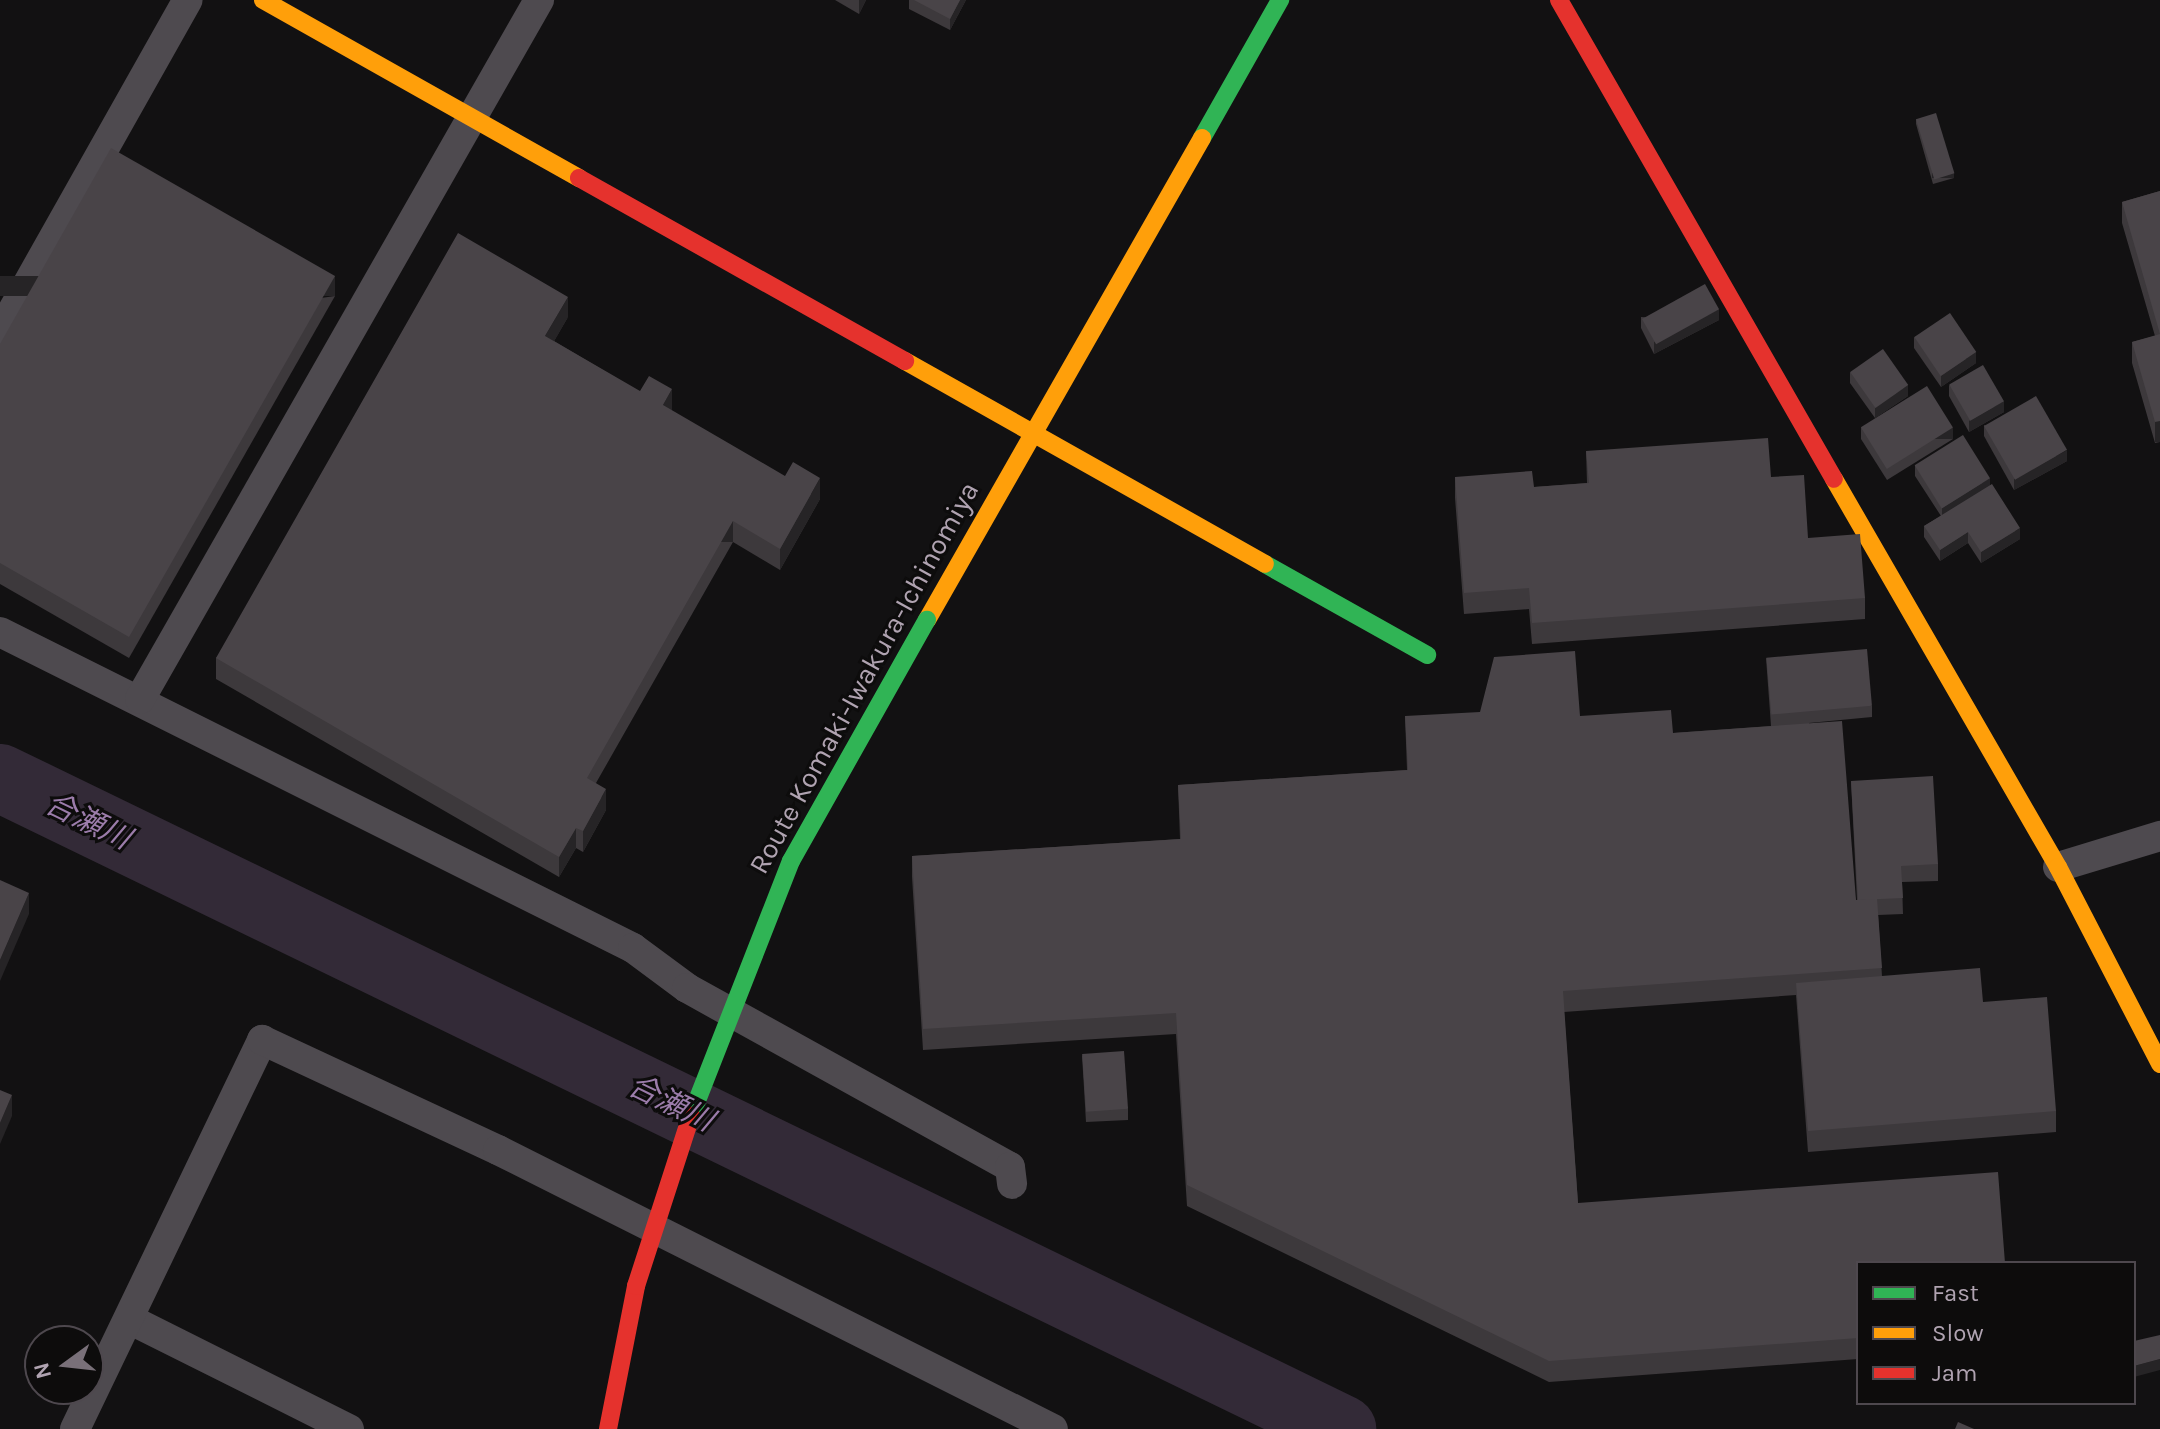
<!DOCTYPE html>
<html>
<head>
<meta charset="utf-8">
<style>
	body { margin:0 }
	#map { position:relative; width:2160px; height:1429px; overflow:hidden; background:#121112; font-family:Karla,"Noto Sans JP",sans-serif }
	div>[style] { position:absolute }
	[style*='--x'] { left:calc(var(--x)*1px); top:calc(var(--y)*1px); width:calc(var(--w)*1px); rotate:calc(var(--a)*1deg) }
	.river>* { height:68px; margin:-34px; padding:0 34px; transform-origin:34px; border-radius:34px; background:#332a37 }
	.street>* { height:30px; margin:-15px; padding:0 15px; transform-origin:15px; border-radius:15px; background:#4e4a4f }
	.fast>* { height:18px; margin:-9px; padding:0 9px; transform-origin:9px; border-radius:9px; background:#30b455 }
	.slow>* { height:18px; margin:-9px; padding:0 9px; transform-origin:9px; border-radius:9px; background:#ff9f0a }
	.jam>* { height:18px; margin:-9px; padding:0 9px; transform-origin:9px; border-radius:9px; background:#e5322d }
	.fast-bridge>* { height:18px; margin:-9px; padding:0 9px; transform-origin:9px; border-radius:9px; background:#30b455 }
	.jam-bridge>* { height:18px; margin:-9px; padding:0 9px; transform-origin:9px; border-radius:9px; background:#e5322d }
	.wall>* { inset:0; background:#3d393c }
	.shaded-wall>* { inset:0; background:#262426; transform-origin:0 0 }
	.building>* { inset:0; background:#494448; transform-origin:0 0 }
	span { translate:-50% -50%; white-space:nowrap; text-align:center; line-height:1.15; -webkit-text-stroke:6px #0d0c0c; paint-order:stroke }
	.street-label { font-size:28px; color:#b0a3b1 }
	.water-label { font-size:30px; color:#9b7caa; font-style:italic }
	.legend { position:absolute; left:1856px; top:1261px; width:280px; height:144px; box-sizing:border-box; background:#0d0c0c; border:2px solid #4e484e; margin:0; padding:10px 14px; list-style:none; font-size:24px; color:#b0a3b1 }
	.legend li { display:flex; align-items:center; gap:16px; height:40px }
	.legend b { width:40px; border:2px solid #4e484e }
	.north { position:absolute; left:24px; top:1325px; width:80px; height:80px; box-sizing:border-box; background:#0d0c0c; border:2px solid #4e484e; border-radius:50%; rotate:255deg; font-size:22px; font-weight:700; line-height:32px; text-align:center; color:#b0a3b1 }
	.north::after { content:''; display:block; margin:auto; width:28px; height:36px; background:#797079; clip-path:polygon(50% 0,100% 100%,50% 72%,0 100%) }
</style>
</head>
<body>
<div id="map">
	<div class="river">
		<i style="--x:0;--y:778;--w:1492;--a:25.88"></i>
	</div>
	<div class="street">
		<i style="--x:0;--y:333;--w:382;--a:-60.6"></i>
		<i style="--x:0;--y:632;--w:707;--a:26.53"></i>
		<i style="--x:633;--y:948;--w:67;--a:36.5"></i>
		<i style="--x:687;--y:988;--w:369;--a:29"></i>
		<i style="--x:1010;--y:1167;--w:17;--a:83"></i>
		<i style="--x:140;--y:699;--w:805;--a:-60.28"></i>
		<i style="--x:2058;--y:867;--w:107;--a:-16.9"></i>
		<i style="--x:129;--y:1319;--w:246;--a:26.6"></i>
		<i style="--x:75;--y:1429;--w:432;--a:-64.3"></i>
		<i style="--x:262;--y:1040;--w:260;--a:25"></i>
		<i style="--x:498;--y:1150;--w:621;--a:26.69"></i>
	</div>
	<div class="fast">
		<i style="--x:1202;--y:138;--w:159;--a:-60.5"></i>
		<i style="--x:1265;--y:564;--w:186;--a:29.3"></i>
	</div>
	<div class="slow">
		<i style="--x:263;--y:0;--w:363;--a:29.4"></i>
		<i style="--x:905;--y:361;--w:413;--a:29.4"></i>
		<i style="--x:1834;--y:479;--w:448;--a:60"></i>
		<i style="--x:2058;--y:867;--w:222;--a:62.6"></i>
		<i style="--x:927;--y:620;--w:555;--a:-60.29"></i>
	</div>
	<div class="jam">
		<i style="--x:1559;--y:0;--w:552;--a:60.14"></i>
		<i style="--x:579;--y:178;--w:374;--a:29.3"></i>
	</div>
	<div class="fast-bridge">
		<i style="--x:691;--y:1116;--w:274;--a:-68.6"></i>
		<i style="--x:791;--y:861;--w:277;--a:-60.6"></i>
	</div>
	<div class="jam-bridge">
		<i style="--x:608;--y:1429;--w:146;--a:-78.9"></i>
		<i style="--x:636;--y:1286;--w:179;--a:-72.1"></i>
	</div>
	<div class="wall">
		<i style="clip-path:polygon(835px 0,866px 0,859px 14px)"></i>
		<i style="clip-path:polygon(909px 0,966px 0,950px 30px,909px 9px)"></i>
		<i style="clip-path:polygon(1916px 119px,1954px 178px,1933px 184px,1916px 124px)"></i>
		<i style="clip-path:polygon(2160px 191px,2160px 442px,2155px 443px,2132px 363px,2132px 342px,2155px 336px,2122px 223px,2122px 202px)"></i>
		<i style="clip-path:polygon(335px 296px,129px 658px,0 584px,0 344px)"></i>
		<i style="clip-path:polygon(568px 317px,554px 341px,820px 499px,780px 570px,733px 542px,596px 783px,606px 810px,583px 852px,576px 848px,559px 877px,216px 679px,216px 658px)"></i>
		<i style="clip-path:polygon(1641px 317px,1719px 320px,1654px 354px,1641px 328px)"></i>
		<i style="clip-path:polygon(1914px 337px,1976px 363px,1941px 387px,1914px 348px)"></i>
		<i style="clip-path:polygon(1850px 372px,1908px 396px,1875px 418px,1850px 383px)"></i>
		<i style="clip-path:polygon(1949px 385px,2004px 412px,1969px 432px,1949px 396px)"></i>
		<i style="clip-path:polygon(1984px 425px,2067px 461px,2014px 490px,1984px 436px)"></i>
		<i style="clip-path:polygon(1861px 428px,1953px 439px,1887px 480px,1861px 439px)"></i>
		<i style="clip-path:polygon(1586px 451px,1771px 477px,1808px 538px,1865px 598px,1865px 619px,1532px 644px,1529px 609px,1464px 614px,1455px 498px,1455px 477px,1534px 487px,1587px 483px)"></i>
		<i style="clip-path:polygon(1915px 465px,1990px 485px,2020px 539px,1981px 563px,1968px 543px,1940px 561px,1924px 537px,1924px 526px,1941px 516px,1915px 476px)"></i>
		<i style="clip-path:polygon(1766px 658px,1872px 706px,1872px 717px,1809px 723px,1856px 900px,1857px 900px,1851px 781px,1938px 864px,1938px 881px,1902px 882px,1903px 914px,1878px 915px,1882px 976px,1983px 1002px,2056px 1111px,2056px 1132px,1808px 1152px,1796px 995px,1564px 1012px,1578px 1203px,1858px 1263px,1858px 1359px,1549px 1382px,1187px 1206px,1176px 1034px,923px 1050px,912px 877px,912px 856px,1180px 839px,1178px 785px,1407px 770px,1405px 716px,1580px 716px,1673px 733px,1771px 726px)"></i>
		<i style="clip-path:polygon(1082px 1055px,1128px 1109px,1128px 1120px,1086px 1122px)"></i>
	</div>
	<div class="shaded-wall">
		<i style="clip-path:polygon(859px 0,866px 0,859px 14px)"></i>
		<i style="clip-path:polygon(960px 0,966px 0,950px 30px,950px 19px)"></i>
		<i style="left:1954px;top:173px;width:5px;height:22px;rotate:90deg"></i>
		<i style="left:335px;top:276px;width:20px;height:416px;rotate:90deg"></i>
		<i style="clip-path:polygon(568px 297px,568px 317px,545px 357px,545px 336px)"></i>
		<i style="clip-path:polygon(1719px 309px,1719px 320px,1654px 354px,1654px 342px)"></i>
		<i style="clip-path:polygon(1976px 352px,1976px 363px,1941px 387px,1941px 376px)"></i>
		<i style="clip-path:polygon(1908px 385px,1908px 396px,1875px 418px,1875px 407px)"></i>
		<i style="clip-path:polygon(672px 389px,672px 410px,663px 426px,663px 405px)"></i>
		<i style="clip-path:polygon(2004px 401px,2004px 412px,1969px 432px,1969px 421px)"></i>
		<i style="left:2160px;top:421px;width:21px;height:5px;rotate:90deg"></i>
		<i style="left:1953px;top:428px;width:11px;height:78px;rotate:90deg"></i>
		<i style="clip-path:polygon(2067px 450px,2067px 461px,2014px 490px,2014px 479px)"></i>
		<i style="clip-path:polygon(820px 478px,820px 499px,780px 570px,780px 549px)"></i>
		<i style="clip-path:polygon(1990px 478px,1990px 489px,1942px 519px,1942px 508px)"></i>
		<i style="left:733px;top:521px;width:21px;height:296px;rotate:90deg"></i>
		<i style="clip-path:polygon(2020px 528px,2020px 539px,1981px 563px,1981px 552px)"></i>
		<i style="clip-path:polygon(1968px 532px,1968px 543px,1940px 561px,1940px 550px)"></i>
		<i style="clip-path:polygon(606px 789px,606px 810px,583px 852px,583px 831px)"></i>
		<i style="clip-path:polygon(576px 828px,576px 848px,559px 877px,559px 857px)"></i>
		<i style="clip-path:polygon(29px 893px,29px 914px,0 981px,0 960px)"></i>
		<i style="clip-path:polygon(12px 1095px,12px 1116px,0 1144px,0 1123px)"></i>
		<i style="clip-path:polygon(2160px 1359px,2160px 1370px,2134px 1377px,2134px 1366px)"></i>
	</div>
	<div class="building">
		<i style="clip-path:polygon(914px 0,960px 0,950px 19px)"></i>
		<i style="left:1936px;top:113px;width:63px;height:21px;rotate:73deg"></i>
		<i style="clip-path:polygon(111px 148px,335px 276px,129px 637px,0 563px,0 344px)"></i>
		<i style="clip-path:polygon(2160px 191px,2160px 334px,2122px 202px)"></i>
		<i style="clip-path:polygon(458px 233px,568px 297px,545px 336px,640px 391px,649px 376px,672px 389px,663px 405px,785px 476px,793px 462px,820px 478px,780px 549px,733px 521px,587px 778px,606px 789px,583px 831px,576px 828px,559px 857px,216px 658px)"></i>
		<i style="left:1705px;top:284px;width:29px;height:72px;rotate:61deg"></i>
		<i style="left:1950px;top:313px;width:47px;height:43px;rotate:56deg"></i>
		<i style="clip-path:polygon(2160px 334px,2160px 421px,2155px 422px,2132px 342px)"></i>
		<i style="left:1883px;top:349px;width:44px;height:40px;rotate:55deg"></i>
		<i style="left:1983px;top:365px;width:42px;height:39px;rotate:60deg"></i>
		<i style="left:1927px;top:386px;width:49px;height:78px;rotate:58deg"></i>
		<i style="left:2036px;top:396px;width:62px;height:60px;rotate:60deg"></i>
		<i style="left:1963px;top:435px;width:51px;height:57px;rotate:58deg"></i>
		<i style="clip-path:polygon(1768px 438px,1771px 477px,1804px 475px,1808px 538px,1860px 534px,1865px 598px,1532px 623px,1529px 588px,1464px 593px,1455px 477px,1532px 471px,1534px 487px,1589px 483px,1586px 451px)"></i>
		<i style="clip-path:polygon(1992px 484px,2020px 528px,1981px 552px,1968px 532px,1940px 550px,1924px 526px)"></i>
		<i style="left:1867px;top:649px;width:57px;height:101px;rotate:85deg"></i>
		<i style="clip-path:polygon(1575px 651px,1580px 716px,1671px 710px,1673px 733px,1842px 721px,1856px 900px,1877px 898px,1882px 968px,1563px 991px,1578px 1203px,1998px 1172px,2005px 1263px,1858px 1263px,1858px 1338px,1549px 1361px,1187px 1185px,1176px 1013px,923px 1029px,912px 856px,1181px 839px,1178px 785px,1408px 770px,1405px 716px,1480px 712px,1494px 657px)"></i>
		<i style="clip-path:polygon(1933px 776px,1938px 864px,1901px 866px,1903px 898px,1858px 900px,1851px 781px)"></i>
		<i style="clip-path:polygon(0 880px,29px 893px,0 960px)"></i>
		<i style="clip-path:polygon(1980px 968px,1983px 1002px,2047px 997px,2056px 1111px,1808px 1131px,1796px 983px)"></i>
		<i style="left:1124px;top:1051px;width:58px;height:42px;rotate:86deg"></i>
		<i style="clip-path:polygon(0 1090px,12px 1095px,0 1123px)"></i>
		<i style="clip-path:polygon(2160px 1335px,2160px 1359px,2134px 1366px,2134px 1341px)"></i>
		<i style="clip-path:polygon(1958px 1422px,1974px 1429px,1955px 1429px)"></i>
	</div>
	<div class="street-label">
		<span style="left:864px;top:678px;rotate:-61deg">Route Komaki-Iwakura-Ichinomiya</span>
	</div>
	<div class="water-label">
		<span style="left:88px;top:821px;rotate:26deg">合瀬川</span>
		<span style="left:671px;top:1103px;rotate:26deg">合瀬川</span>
	</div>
	<ul class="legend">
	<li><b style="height:10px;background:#30b455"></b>Fast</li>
	<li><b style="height:10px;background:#ff9f0a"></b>Slow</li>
	<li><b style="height:10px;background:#e5322d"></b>Jam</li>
	</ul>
	<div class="north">N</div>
</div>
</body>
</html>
